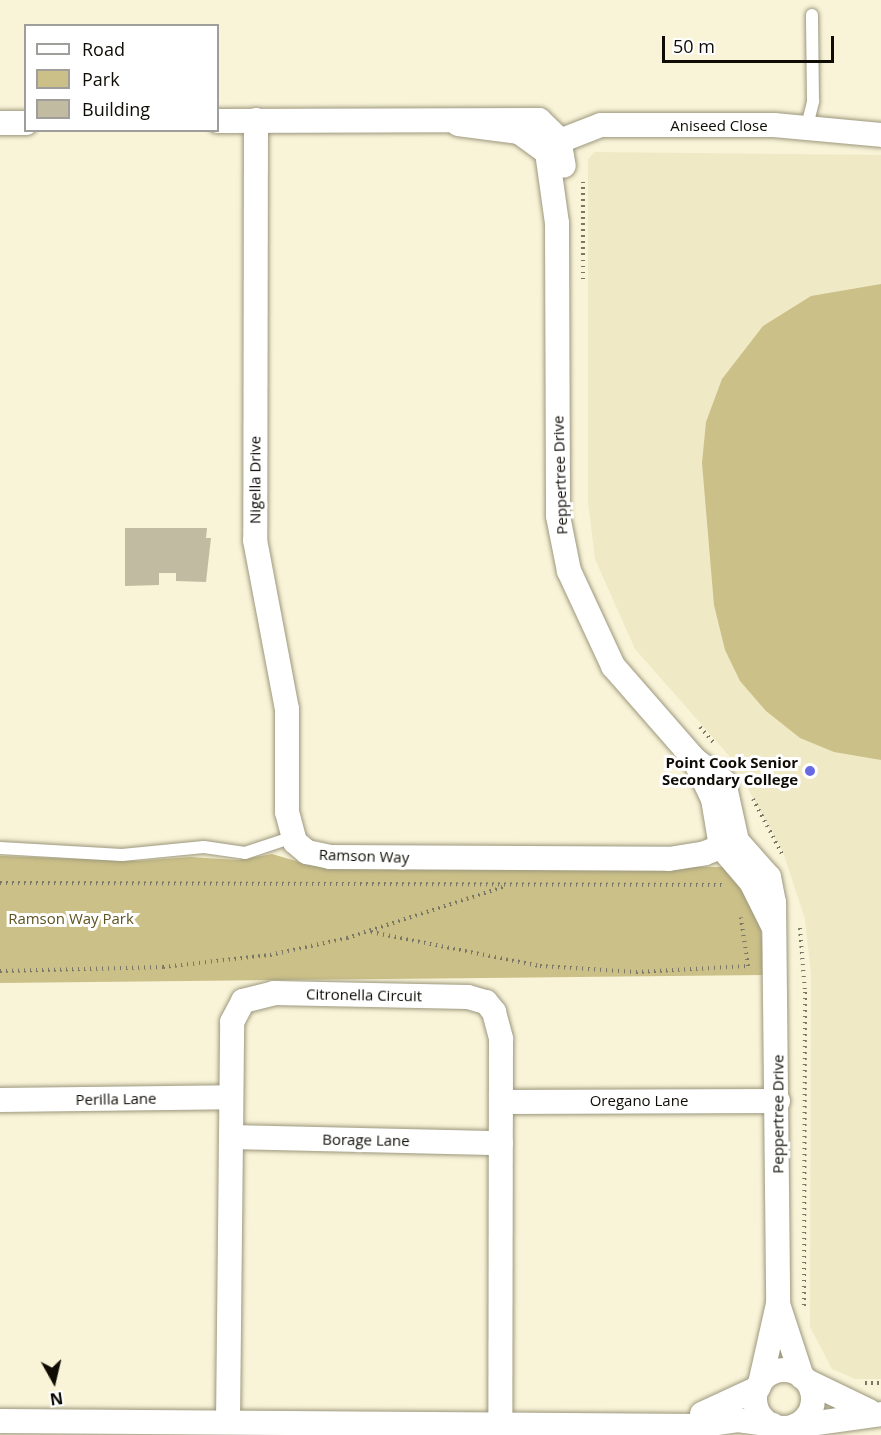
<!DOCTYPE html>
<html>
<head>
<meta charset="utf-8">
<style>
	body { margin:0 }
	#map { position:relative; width:881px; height:1435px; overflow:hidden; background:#f9f4d8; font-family:"Open Sans",sans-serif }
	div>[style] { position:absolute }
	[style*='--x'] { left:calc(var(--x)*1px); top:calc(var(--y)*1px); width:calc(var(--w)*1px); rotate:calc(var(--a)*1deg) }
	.built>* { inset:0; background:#f0e9c5 }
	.green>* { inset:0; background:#cbc088 }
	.building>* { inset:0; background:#c1bca1 }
	.path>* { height:4px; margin-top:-2px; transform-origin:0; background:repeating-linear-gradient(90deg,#7a7766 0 1.5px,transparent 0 6px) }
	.roads { filter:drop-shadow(0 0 2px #9c977d) drop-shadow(0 0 2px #9c977d) }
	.service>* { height:12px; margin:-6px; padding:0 6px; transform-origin:6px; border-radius:6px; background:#fff }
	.minor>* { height:24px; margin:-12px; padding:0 12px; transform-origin:12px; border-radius:12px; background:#fff }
	.minor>.ring { margin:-12px; padding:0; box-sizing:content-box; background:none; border:24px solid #fff; border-radius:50% }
	.dots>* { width:16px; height:16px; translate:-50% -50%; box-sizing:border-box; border:3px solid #fff; border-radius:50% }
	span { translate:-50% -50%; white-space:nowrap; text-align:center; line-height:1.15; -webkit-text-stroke:6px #fff; paint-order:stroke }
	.street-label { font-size:15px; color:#0e0c04 }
	.poi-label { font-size:15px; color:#0e0c04; font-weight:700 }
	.right { translate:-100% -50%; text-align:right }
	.park-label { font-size:15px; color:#5d531f }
	.legend { position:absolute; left:24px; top:24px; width:195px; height:108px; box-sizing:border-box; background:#fff; border:2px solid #9f9e9b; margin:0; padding:8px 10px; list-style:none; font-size:18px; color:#0e0c04 }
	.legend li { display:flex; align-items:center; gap:12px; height:30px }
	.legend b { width:30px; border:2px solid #9f9e9b }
	.north { position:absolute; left:24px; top:1351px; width:60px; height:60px; -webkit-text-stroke:4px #fff; paint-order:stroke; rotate:172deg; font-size:16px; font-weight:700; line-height:24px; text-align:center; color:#0e0c04 }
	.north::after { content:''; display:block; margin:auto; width:21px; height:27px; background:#0e0c04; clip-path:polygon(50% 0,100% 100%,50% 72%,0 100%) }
	.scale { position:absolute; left:662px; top:36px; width:172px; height:27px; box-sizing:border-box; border:3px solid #0e0c04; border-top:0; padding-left:8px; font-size:18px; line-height:21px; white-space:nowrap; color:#0e0c04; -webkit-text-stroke:4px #fff; paint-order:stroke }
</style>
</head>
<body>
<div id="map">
	<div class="built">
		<i style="clip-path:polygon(595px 152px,881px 155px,881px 1379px,855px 1379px,832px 1369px,810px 1327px,811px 974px,805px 919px,783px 852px,731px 758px,635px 649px,595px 559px,588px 503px,588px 159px)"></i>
	</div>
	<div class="green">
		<i style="clip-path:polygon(881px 284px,881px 760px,834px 752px,800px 738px,766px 711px,740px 681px,725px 650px,714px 605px,702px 463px,706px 422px,722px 379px,763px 326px,811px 296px)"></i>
		<i style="clip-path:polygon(272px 854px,313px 866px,726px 867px,758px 912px,768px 975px,0 983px,0 856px,138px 861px,190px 857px,238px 860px)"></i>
	</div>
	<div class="building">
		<i style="clip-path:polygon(125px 528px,207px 528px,206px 538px,211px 538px,206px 582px,176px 581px,176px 573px,159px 573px,159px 585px,125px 586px)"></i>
	</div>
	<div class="path">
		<i style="--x:583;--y:279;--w:101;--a:-90"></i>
		<i style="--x:700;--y:727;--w:23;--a:49"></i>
		<i style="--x:753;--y:799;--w:62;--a:62.2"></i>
		<i style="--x:0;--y:883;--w:722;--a:0.16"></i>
		<i style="--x:800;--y:928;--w:64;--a:85.5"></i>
		<i style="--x:805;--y:992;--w:315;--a:90.2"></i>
		<i style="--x:371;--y:932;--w:172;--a:11.4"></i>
		<i style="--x:540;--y:966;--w:96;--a:3.6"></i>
		<i style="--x:636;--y:972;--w:112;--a:-3.1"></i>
		<i style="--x:748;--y:966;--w:49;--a:-98.3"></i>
		<i style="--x:0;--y:971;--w:163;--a:-1.4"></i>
		<i style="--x:163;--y:967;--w:108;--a:-6.4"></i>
		<i style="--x:270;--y:955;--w:79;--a:-12.4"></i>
		<i style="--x:347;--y:938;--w:167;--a:-18.1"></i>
		<i style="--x:865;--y:1383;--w:16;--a:0"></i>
	</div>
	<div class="roads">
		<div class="service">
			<i style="--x:806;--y:130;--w:30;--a:-76"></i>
			<i style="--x:813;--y:101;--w:86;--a:-90.7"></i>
			<i style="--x:0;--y:848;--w:122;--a:3.3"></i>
			<i style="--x:122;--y:855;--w:82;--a:-5.6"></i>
			<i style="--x:204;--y:847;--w:41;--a:8.3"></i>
			<i style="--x:245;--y:853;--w:51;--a:-18.4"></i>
		</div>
		<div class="minor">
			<i style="--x:256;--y:120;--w:420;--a:90.1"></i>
			<i style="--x:255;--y:540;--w:172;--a:79.3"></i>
			<i style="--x:287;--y:709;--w:103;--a:90"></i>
			<i style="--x:287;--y:812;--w:31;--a:75"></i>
			<i style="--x:295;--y:842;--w:16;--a:40"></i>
			<i style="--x:307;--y:852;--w:24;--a:12"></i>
			<i style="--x:330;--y:857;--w:339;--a:0.3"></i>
			<i style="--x:669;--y:859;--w:36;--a:-9"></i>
			<i style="--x:705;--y:853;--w:34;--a:-21"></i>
			<i style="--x:218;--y:121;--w:321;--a:-0.2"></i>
			<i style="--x:539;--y:120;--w:28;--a:44"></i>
			<i style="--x:559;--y:139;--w:27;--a:80"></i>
			<i style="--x:0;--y:123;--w:26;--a:0"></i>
			<i style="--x:458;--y:124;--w:62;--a:7.5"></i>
			<i style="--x:519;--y:132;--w:34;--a:36"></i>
			<i style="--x:547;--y:152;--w:72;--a:82"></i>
			<i style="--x:557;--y:223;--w:293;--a:89.8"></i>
			<i style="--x:558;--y:516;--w:56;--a:78.7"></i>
			<i style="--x:569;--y:571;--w:105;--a:65.1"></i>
			<i style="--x:613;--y:666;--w:123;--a:48.9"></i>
			<i style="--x:694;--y:759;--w:44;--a:64.6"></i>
			<i style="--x:713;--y:799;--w:49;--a:80.5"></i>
			<i style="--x:721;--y:847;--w:46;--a:49.4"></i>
			<i style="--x:751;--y:882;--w:47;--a:63.4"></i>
			<i style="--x:547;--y:146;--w:58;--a:-21.3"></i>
			<i style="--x:601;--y:125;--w:173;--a:0"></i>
			<i style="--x:774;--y:125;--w:107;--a:5.3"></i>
			<i style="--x:694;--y:759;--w:38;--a:37"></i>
			<i style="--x:724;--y:782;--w:60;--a:77.6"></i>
			<i style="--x:737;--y:841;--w:48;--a:48.4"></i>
			<i style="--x:769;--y:877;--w:25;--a:79"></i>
			<i style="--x:774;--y:902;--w:402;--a:89.4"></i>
			<i style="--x:778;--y:1304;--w:82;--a:102.7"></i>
			<i style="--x:0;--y:1100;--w:231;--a:-0.7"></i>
			<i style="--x:501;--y:1102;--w:277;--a:-0.2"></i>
			<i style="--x:231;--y:1137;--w:270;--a:1.3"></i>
			<i style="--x:778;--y:1304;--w:77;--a:71.8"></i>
			<i class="ring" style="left:755px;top:1370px;width:34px;height:34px"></i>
			<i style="--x:807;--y:1381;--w:69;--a:25.8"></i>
			<i style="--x:702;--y:1414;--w:62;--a:-24.9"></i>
			<i style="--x:0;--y:1421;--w:698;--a:0.41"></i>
			<i style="--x:698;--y:1426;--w:40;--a:-8.5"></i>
			<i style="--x:738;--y:1420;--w:35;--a:8"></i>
			<i style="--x:228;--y:1422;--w:400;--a:-89.4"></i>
			<i style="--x:232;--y:1022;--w:24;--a:-62"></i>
			<i style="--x:243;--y:1001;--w:32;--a:-14"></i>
			<i style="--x:274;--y:993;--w:194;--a:1.2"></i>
			<i style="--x:468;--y:997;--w:19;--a:16"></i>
			<i style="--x:486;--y:1002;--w:13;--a:51"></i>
			<i style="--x:494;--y:1012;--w:28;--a:75"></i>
			<i style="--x:501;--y:1039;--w:384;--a:90.1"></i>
			<i style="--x:795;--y:1426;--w:87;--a:-7.9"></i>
		</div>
	</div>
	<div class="dots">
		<i style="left:810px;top:771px;background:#686ae3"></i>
	</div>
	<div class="street-label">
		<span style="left:719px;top:126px">Aniseed Close</span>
		<span style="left:560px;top:475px;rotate:-92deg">Peppertree Drive</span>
		<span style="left:255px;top:480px;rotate:-90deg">Nigella Drive</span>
		<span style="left:364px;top:856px;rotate:2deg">Ramson Way</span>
		<span style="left:364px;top:995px;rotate:1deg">Citronella Circuit</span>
		<span style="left:116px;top:1099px;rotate:-1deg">Perilla Lane</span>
		<span style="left:639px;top:1101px">Oregano Lane</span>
		<span style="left:778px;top:1114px;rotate:-90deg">Peppertree Drive</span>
		<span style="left:366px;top:1140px;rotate:1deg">Borage Lane</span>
	</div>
	<div class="poi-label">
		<span class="right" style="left:798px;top:771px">Point Cook Senior<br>Secondary College</span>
	</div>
	<div class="park-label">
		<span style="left:71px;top:919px">Ramson Way Park</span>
	</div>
	<ul class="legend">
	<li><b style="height:8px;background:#fff"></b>Road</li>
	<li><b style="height:16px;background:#cbc088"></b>Park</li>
	<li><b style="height:16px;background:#c1bca1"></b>Building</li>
	</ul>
	<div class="north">N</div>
	<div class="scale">50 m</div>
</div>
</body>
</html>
